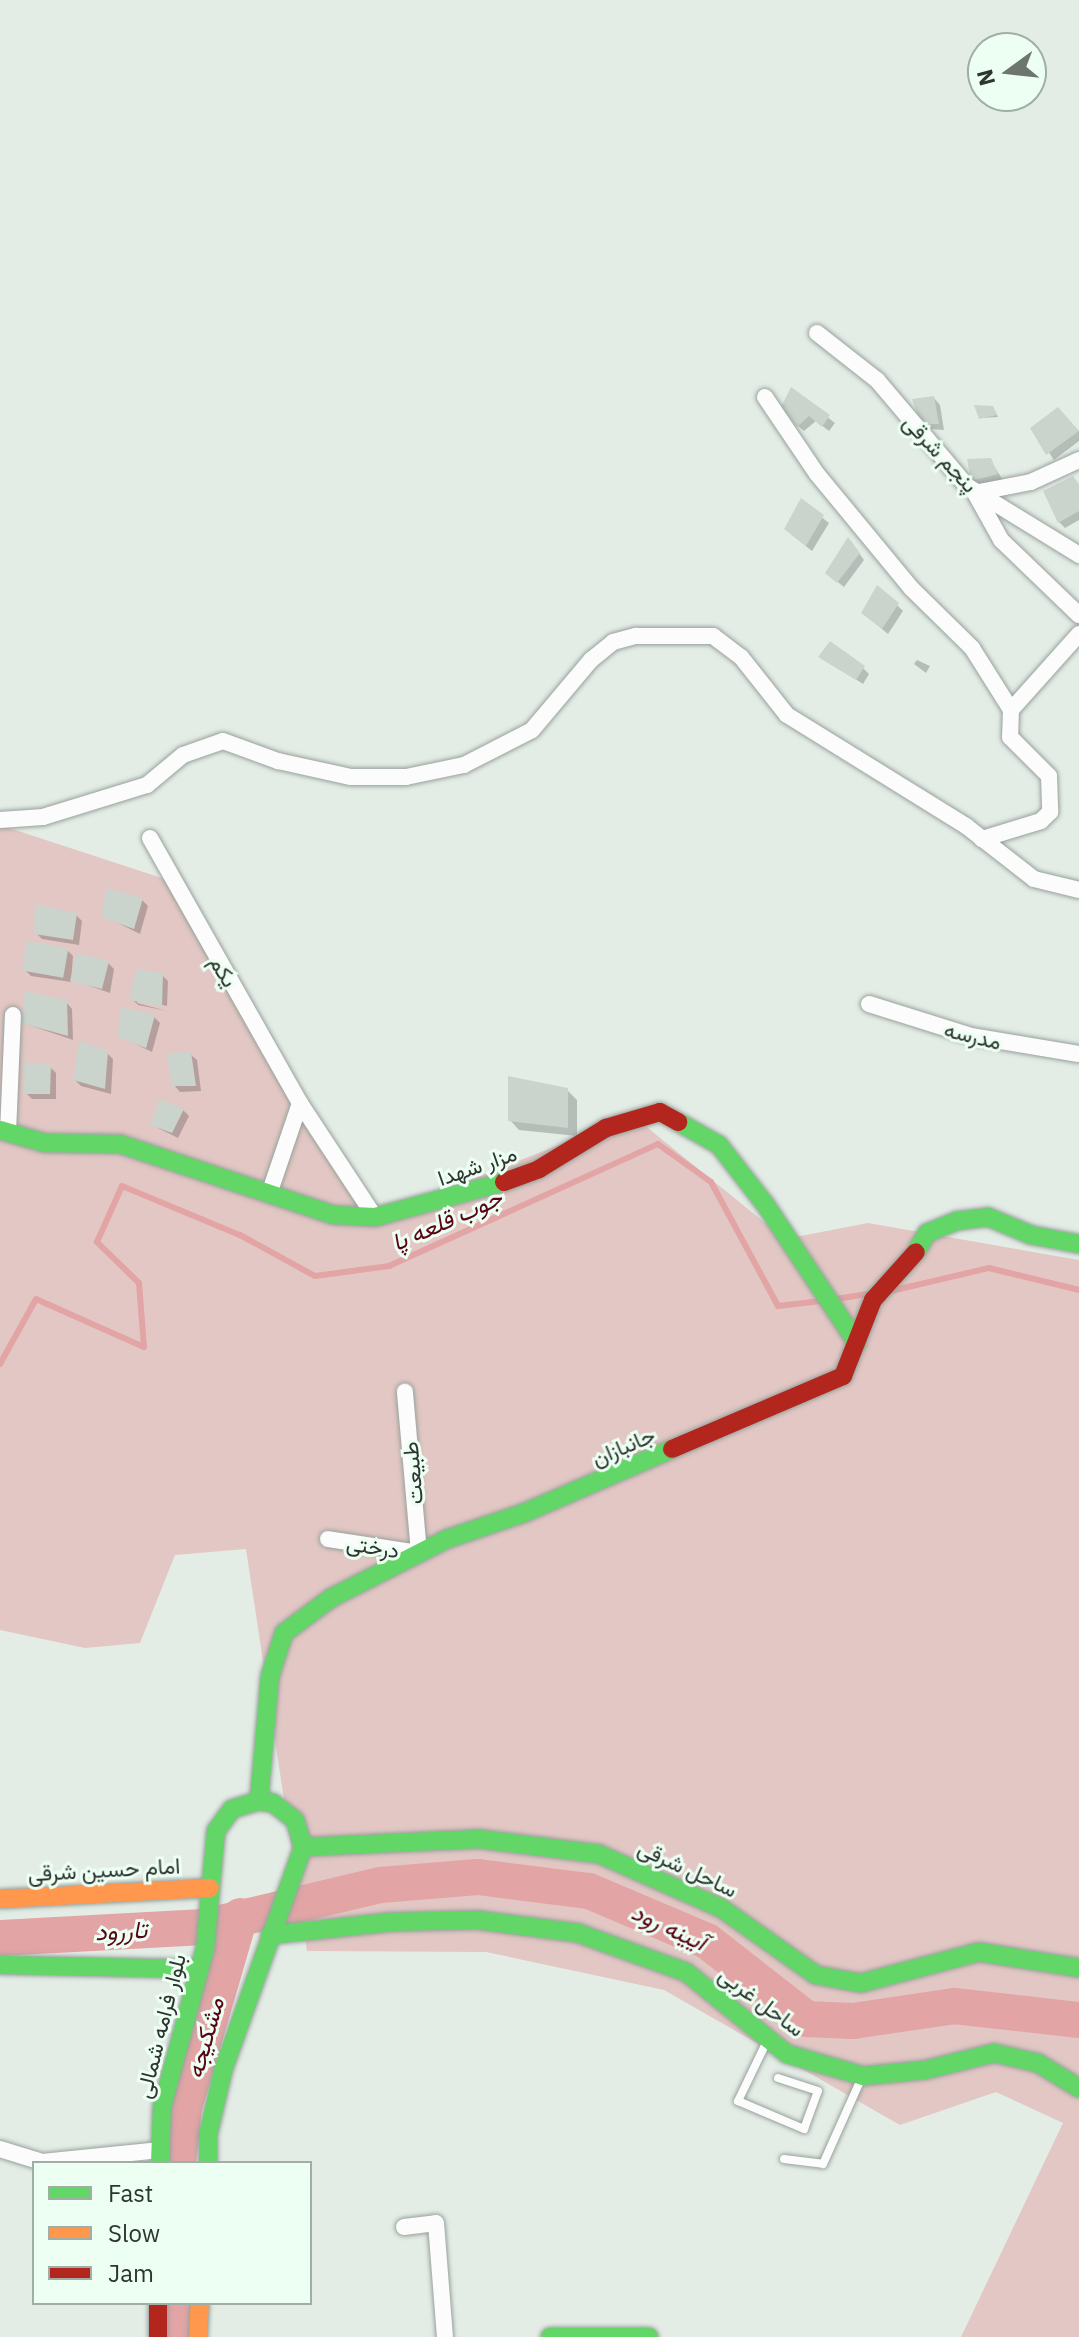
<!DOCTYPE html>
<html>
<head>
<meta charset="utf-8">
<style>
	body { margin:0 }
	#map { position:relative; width:1079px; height:2337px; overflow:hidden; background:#e3ede6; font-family:"IBM Plex Sans",Vazirmatn,sans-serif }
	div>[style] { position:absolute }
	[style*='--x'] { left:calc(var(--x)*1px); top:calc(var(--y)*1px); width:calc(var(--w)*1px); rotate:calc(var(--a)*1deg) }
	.green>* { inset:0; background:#e3c7c4 }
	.shadow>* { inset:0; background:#0003 }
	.stream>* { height:6px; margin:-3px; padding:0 3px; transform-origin:3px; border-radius:3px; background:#e2a4a5 }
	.river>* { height:36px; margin:-18px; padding:0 18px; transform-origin:18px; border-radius:18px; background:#e2a4a5 }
	.building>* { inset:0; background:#cbd3cd; transform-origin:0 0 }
	.roads { filter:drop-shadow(0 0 2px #99a19c) drop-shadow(0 0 2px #99a19c) }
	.lane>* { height:8px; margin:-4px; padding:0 4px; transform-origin:4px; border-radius:4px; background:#fbfcfb }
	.street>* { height:16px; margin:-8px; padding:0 8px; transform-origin:8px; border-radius:8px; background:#fbfcfb }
	.fast>* { height:18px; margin:-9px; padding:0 9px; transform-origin:9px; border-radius:9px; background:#63d668 }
	.slow>* { height:18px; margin:-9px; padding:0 9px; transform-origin:9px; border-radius:9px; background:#ff974d }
	.jam>* { height:18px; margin:-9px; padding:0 9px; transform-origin:9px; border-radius:9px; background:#b3261e }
	span { translate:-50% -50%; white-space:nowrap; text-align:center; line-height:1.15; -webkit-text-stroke:6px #ecfff2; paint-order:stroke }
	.street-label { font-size:22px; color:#2e3531 }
	.water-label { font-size:24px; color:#590316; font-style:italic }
	.legend { position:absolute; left:32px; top:2161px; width:280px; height:144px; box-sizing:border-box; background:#ecfff2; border:2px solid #a0aea5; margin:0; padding:10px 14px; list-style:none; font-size:24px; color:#2e3531 }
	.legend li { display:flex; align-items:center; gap:16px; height:40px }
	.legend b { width:40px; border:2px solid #a0aea5 }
	.north { position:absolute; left:967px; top:32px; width:80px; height:80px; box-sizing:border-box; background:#ecfff2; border:2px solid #a0aea5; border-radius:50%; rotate:255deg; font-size:22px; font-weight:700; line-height:32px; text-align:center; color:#2e3531 }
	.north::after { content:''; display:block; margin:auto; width:28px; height:36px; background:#6d7570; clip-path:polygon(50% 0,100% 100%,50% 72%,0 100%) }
</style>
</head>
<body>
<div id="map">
	<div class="green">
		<i style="clip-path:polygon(0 825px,174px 882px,375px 1217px,633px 1116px,785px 1239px,868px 1223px,1079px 1260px,1079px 2337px,961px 2337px,1063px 2123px,996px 2092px,900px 2125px,664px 1990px,486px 1952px,307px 1951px,246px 1549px,175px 1555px,140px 1643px,85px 1648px,0 1630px)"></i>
	</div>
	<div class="shadow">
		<i style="clip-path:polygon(792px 390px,835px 423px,829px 431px,816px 421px,804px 431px,798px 426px)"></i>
		<i style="clip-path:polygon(934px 398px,940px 405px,944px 430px,929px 429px,923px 423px)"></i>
		<i style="clip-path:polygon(1058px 410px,1079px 431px,1079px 441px,1054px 460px,1033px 429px)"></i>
		<i style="clip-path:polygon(995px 411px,998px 417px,981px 418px)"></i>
		<i style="clip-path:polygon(990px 460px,1003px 480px,979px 486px,973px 480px)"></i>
		<i style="clip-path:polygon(1079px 485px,1079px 520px,1065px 528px,1059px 522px)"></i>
		<i style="clip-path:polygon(801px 501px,829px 523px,812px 551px,792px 535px)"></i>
		<i style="clip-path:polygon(854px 546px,864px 560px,844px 587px,834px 579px)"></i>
		<i style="clip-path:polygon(897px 605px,903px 611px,888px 634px,870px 619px)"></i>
		<i style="clip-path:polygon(820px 656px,863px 668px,869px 674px,863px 684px)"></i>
		<i style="clip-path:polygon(917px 660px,930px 666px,926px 673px,914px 664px)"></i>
		<i style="clip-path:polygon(142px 900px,148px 906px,140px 934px,104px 916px)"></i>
		<i style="clip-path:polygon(76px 915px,82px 921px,79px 945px,42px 939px,36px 933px)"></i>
		<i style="clip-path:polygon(67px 950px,73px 956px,71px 982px,31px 976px,25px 970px)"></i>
		<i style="clip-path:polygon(108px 963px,114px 969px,110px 993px,75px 981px)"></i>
		<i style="clip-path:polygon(162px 975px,168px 981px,167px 1006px,137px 999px,137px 1003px,167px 1011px,138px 1005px,132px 999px)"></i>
		<i style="clip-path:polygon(66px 1002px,72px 1009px,73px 1040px,23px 1023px)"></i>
		<i style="clip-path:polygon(154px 1017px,160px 1023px,152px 1052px,119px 1036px)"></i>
		<i style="clip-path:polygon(107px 1053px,113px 1059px,111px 1094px,81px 1086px,75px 1080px)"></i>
		<i style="clip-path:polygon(190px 1054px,197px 1060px,201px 1091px,180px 1092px,174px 1085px)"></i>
		<i style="clip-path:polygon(50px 1067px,56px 1073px,56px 1099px,32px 1099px,26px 1093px)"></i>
		<i style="clip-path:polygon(567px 1090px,577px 1100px,577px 1136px,519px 1130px,510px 1120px)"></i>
		<i style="clip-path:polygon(183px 1110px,189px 1116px,178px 1138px,152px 1125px)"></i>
	</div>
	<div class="stream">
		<i style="--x:891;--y:1291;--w:101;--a:-13.2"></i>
		<i style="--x:989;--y:1268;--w:93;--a:13.7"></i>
		<i style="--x:836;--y:1299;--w:32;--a:-9"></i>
		<i style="--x:0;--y:1364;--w:74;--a:-61"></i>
		<i style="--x:36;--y:1299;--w:118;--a:24"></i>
		<i style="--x:144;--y:1347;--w:64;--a:-94.5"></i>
		<i style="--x:139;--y:1283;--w:59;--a:-135.7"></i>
		<i style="--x:97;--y:1242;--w:61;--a:-65.9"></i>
		<i style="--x:122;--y:1186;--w:128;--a:22.6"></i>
		<i style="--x:240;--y:1235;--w:85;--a:28.7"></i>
		<i style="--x:315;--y:1276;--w:75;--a:-7.7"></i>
		<i style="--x:389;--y:1266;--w:295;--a:-24.4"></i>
		<i style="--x:658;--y:1144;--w:65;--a:35.6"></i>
		<i style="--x:711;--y:1182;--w:141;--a:61.6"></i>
		<i style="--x:778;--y:1306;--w:43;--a:-6.6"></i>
	</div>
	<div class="river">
		<i style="--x:0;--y:1938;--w:204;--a:-3.1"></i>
		<i style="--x:204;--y:1927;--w:181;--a:-13.4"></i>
		<i style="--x:380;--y:1885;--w:98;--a:-4.7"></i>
		<i style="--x:478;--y:1877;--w:112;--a:7.2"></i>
		<i style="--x:589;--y:1891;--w:128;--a:23"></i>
		<i style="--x:707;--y:1941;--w:127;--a:38"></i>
		<i style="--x:807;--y:2019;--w:46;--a:2.5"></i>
		<i style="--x:853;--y:2021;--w:102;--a:-8.4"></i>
		<i style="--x:954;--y:2006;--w:126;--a:6.4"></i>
		<i style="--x:178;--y:2163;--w:55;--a:-83.8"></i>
		<i style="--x:184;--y:2108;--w:200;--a:-73.7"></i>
		<i style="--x:176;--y:2337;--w:34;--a:-87"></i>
	</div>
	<div class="building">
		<i style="clip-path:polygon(791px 387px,830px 415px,822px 427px,809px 416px,797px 427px,781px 407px)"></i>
		<i style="clip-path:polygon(934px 396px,939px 424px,921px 424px,912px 399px)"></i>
		<i style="clip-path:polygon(974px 405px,993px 406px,997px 415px,979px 419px)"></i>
		<i style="clip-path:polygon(1058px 407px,1079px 431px,1046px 455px,1030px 428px)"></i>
		<i style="clip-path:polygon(991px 458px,998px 474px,971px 481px,967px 459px)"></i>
		<i style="clip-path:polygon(1073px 476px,1079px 484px,1079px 511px,1058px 523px,1043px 491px)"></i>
		<i style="clip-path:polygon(801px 498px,824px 515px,806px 546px,784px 529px)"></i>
		<i style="clip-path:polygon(848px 537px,860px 553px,837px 583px,825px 573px)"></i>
		<i style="clip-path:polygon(877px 585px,899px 603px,882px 629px,861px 613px)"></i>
		<i style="clip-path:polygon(830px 641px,865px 666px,856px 680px,818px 657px)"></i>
		<i style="clip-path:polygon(107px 888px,143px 898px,134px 929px,101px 917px)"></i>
		<i style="clip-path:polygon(35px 904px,77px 913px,73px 940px,34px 934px)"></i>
		<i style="left:27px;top:941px;width:42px;height:30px;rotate:10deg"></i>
		<i style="left:77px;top:953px;width:33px;height:29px;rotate:14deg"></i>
		<i style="clip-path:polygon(136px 969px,163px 973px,162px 1007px,130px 1000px)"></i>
		<i style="clip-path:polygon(25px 991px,67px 1000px,68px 1036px,21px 1023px)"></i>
		<i style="clip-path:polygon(121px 1007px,155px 1015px,146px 1048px,117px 1037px)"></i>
		<i style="clip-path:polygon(79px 1041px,108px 1051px,105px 1089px,73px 1080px)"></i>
		<i style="clip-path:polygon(191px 1052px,196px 1086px,172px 1086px,167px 1053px)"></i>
		<i style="clip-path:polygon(23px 1062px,51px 1065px,50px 1094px,24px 1094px)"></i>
		<i style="clip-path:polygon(508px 1076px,568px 1088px,568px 1128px,508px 1121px)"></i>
		<i style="clip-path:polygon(159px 1099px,184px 1109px,172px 1133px,150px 1125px)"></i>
	</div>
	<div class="roads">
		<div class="lane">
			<i style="--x:768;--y:2039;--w:69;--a:115.8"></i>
			<i style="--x:738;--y:2101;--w:72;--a:23"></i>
			<i style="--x:804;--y:2129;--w:40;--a:-69.8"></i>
			<i style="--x:818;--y:2091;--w:42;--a:-162"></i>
			<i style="--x:784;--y:2159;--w:39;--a:7"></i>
			<i style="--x:823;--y:2164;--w:95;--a:-65.9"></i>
		</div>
		<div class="street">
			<i style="--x:817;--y:333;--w:76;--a:38.1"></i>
			<i style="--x:877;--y:380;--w:139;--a:49.7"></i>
			<i style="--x:967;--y:486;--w:132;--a:31.6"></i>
			<i style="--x:765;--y:397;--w:93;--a:56"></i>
			<i style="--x:817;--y:474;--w:148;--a:50.5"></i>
			<i style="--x:911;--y:588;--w:86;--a:44.5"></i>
			<i style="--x:972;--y:648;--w:73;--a:57.8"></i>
			<i style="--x:1011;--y:710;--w:27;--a:92"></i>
			<i style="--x:1010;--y:737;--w:55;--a:45"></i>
			<i style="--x:1049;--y:776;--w:36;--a:88"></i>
			<i style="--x:1050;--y:812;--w:13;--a:135"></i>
			<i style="--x:1041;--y:821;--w:62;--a:163"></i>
			<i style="--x:1079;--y:460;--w:53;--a:155.4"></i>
			<i style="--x:1031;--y:482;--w:57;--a:168.9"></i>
			<i style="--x:975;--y:493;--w:54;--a:61"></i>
			<i style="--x:1001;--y:540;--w:108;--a:43.9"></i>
			<i style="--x:1011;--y:710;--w:102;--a:-48.2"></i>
			<i style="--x:0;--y:820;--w:43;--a:-4"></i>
			<i style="--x:43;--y:817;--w:109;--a:-17.1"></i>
			<i style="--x:147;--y:785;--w:47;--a:-39.8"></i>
			<i style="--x:183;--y:755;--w:42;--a:-19.3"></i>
			<i style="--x:223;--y:741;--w:59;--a:20"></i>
			<i style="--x:278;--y:761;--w:75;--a:12.4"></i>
			<i style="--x:351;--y:777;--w:55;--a:0"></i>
			<i style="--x:406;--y:777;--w:59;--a:-11.7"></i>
			<i style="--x:464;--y:765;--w:76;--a:-27.2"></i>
			<i style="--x:532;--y:730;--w:92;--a:-49.9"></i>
			<i style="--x:591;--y:660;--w:28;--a:-39"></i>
			<i style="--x:613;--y:642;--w:24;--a:-15"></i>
			<i style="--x:636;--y:636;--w:77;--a:0"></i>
			<i style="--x:713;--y:636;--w:35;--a:37"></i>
			<i style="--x:741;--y:657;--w:74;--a:51.6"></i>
			<i style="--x:787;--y:715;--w:211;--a:31.8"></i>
			<i style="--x:966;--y:826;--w:86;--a:37.9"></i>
			<i style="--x:1034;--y:879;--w:46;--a:13.7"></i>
			<i style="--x:150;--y:838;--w:305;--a:60.5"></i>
			<i style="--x:300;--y:1103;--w:96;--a:108.8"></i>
			<i style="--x:869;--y:1004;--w:107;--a:17.4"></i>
			<i style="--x:971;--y:1036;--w:109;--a:9.5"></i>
			<i style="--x:300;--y:1103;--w:136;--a:56.7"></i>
			<i style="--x:8;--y:1133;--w:118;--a:-87.6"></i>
			<i style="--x:328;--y:1539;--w:92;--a:8.7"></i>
			<i style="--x:419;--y:1553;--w:162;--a:-95"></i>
			<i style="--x:0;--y:2149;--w:44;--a:17.2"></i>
			<i style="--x:42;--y:2162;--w:119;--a:-5.8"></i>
			<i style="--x:404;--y:2227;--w:32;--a:-7"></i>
			<i style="--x:436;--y:2223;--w:114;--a:85.5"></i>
		</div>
		<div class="fast">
			<i style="--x:678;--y:1122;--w:47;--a:29.3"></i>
			<i style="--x:719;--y:1145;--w:75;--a:52.1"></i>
			<i style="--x:765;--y:1204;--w:167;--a:56.5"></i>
			<i style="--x:0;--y:1130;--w:47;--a:16.1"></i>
			<i style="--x:45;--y:1143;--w:75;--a:0.8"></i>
			<i style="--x:120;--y:1144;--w:225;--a:18.4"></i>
			<i style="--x:334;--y:1215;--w:41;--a:2.8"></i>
			<i style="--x:375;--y:1217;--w:134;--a:-15.2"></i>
			<i style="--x:916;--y:1252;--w:22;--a:-60"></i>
			<i style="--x:927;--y:1233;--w:31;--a:-22"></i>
			<i style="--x:956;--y:1221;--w:32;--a:-7"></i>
			<i style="--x:988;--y:1217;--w:47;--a:22.7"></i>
			<i style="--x:1031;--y:1235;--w:49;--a:10.6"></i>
			<i style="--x:259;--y:1801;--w:125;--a:-85"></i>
			<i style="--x:270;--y:1676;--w:45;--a:-72"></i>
			<i style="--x:284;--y:1633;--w:59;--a:-36.7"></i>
			<i style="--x:331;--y:1598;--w:130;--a:-27"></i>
			<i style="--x:447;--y:1539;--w:81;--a:-18.7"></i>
			<i style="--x:524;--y:1513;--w:161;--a:-23.4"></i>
			<i style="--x:303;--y:1847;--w:176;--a:-2.6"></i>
			<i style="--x:479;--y:1839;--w:121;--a:7.1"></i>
			<i style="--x:599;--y:1854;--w:133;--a:23.9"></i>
			<i style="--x:721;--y:1908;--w:116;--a:35.2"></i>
			<i style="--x:816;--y:1975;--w:46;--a:10.1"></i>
			<i style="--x:861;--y:1983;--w:122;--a:-14.7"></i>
			<i style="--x:979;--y:1952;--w:101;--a:9.1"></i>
			<i style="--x:270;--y:1935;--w:122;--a:-6.1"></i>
			<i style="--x:391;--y:1922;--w:86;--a:-1.3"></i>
			<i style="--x:477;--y:1920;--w:102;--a:7.3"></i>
			<i style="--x:578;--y:1933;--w:115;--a:19.9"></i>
			<i style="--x:686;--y:1972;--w:130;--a:39.1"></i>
			<i style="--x:787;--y:2054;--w:79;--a:16.1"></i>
			<i style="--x:863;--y:2076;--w:62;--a:-5.5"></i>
			<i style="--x:925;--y:2070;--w:71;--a:-13.8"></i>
			<i style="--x:994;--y:2053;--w:45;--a:12.8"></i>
			<i style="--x:1038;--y:2063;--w:48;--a:31.4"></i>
			<i style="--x:0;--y:1965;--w:199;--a:1.2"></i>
			<i style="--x:160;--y:2163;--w:56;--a:-88"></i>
			<i style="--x:162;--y:2107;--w:164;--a:-74.8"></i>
			<i style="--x:205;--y:1949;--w:119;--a:-84.7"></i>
			<i style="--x:216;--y:1831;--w:27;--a:-54"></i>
			<i style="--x:232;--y:1809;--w:28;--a:-17"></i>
			<i style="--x:259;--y:1801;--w:14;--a:8"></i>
			<i style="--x:273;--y:1803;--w:28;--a:38"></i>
			<i style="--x:295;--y:1820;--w:28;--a:73"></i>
			<i style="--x:303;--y:1847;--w:238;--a:109.7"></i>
			<i style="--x:223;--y:2071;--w:66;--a:103.2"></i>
			<i style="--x:208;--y:2135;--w:28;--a:90"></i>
			<i style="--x:550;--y:2337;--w:99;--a:0"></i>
		</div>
		<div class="slow">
			<i style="--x:0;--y:1899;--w:210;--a:-3"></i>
			<i style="--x:198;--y:2337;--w:34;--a:-87"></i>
		</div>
		<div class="jam">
			<i style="--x:504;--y:1182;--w:37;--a:-20"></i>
			<i style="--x:539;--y:1169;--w:79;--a:-31.5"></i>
			<i style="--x:606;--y:1128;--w:56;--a:-16.5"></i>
			<i style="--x:660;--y:1112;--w:21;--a:29"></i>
			<i style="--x:672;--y:1449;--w:186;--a:-23.1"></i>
			<i style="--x:843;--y:1376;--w:82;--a:-68.5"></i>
			<i style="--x:873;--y:1300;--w:64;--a:-48.1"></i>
			<i style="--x:158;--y:2303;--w:34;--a:90"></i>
		</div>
	</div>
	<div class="street-label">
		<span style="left:941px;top:453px;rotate:47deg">پنجم شرقی</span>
		<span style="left:224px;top:971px;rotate:58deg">یکم</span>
		<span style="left:973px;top:1035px;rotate:14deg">مدرسه</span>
		<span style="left:477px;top:1165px;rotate:-19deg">مزار شهدا</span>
		<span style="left:623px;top:1446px;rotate:-23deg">جانبازان</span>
		<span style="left:412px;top:1473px;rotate:-95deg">طبیعت</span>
		<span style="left:373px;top:1546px;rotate:9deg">درختی</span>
		<span style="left:688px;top:1868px;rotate:25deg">ساحل شرقی</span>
		<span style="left:104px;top:1869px;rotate:-3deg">امام حسین شرقی</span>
		<span style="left:762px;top:2001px;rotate:37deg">ساحل غربی</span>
		<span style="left:160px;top:2026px;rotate:-76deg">بلوار فرامه شمالی</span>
	</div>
	<div class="water-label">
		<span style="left:447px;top:1220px;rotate:-24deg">جوب قلعه پا</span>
		<span style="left:669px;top:1927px;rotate:25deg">آیینه رود</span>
		<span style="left:121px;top:1931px;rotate:-3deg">تاررود</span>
		<span style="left:205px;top:2038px;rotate:-74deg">مشکیجه</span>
	</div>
	<ul class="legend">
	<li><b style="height:10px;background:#63d668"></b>Fast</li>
	<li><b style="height:10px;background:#ff974d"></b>Slow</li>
	<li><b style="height:10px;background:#b3261e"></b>Jam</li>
	</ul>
	<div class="north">N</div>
</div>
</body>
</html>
